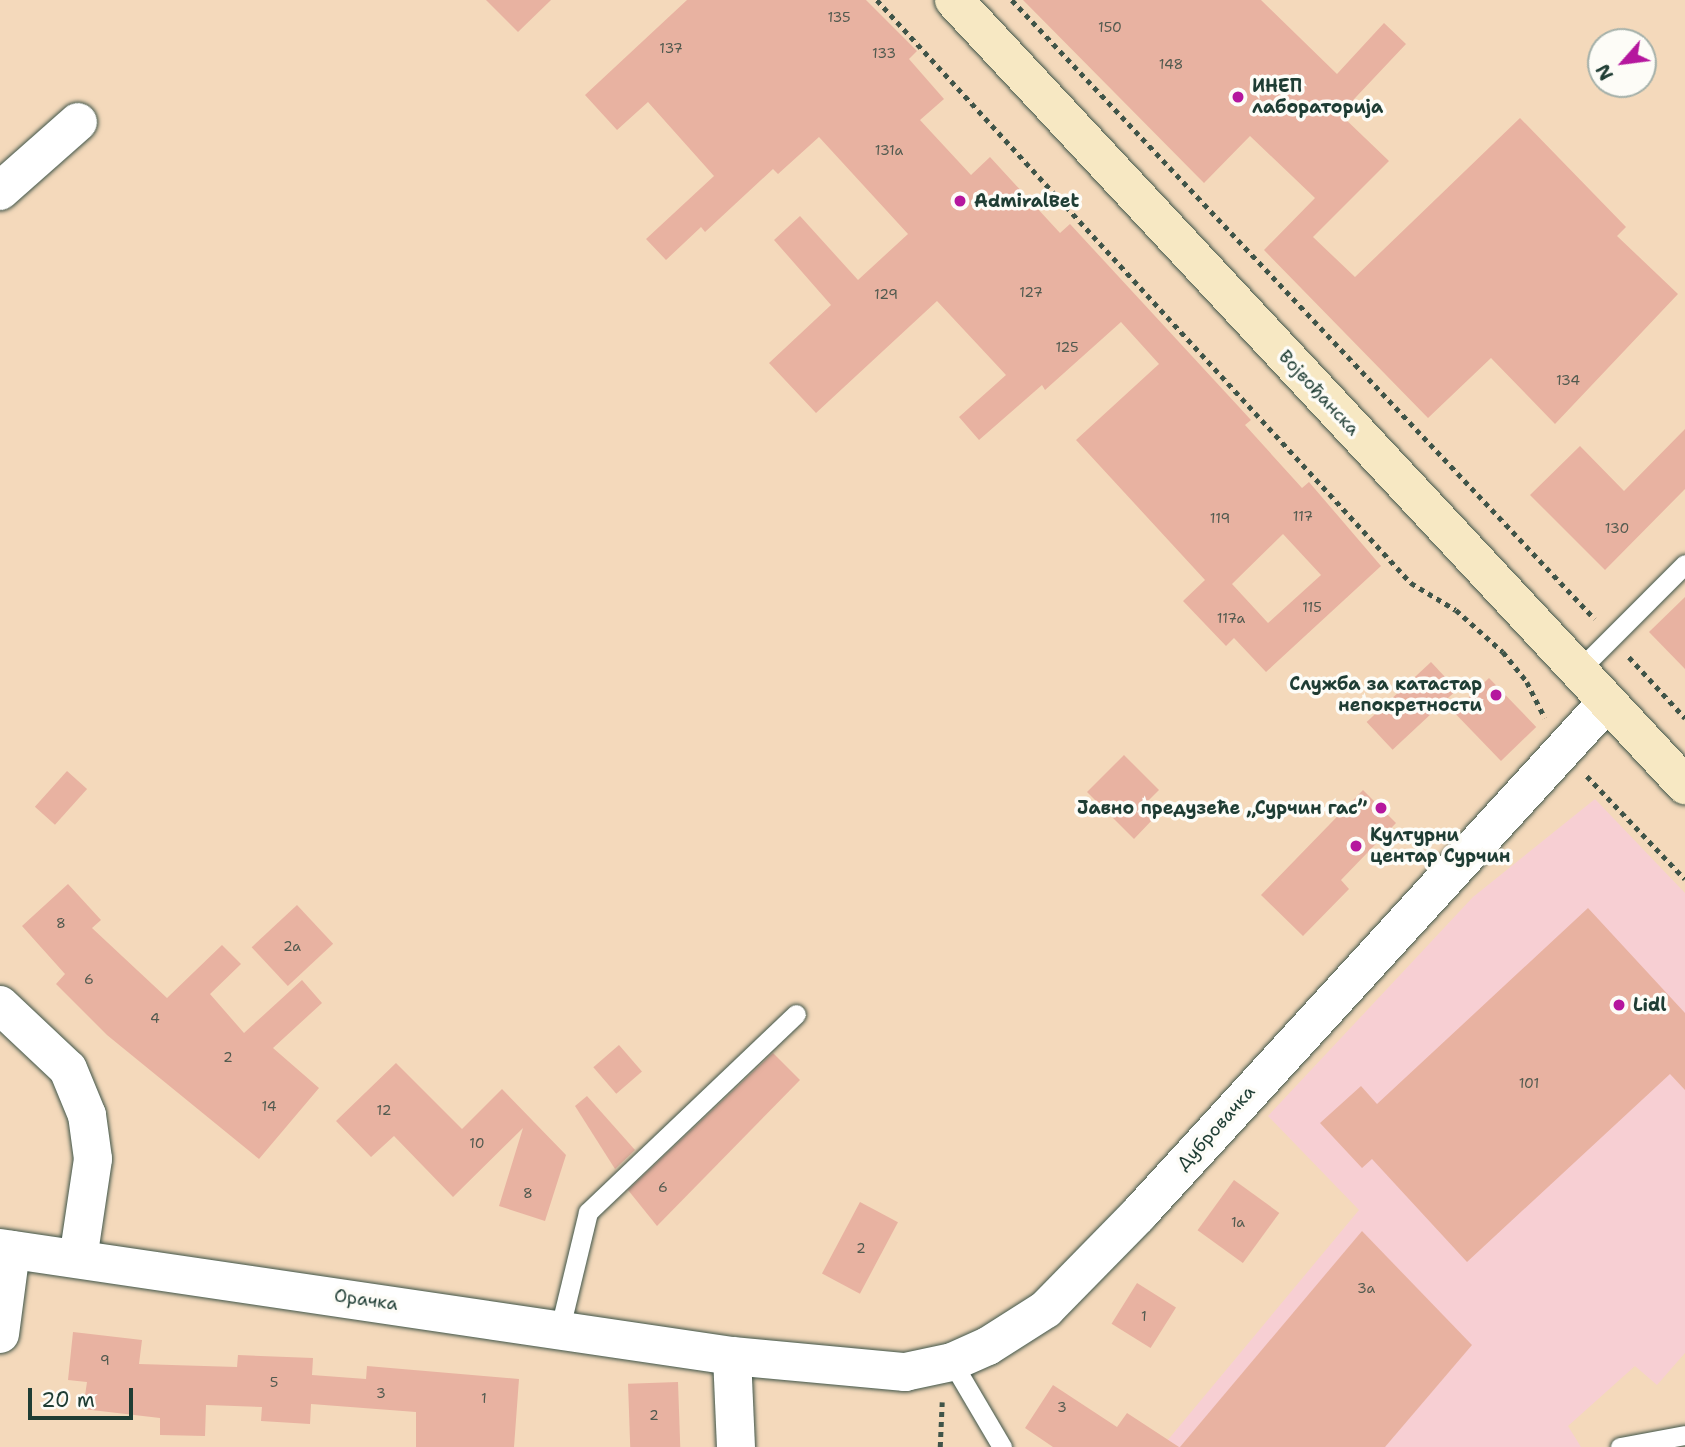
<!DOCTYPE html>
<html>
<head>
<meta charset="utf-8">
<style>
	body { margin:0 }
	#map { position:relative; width:1685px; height:1447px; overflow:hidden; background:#f4d9bb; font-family:"Shantell Sans",sans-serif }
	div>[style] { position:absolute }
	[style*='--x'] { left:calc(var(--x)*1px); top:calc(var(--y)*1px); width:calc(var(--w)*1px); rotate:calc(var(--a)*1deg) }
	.built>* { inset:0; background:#f7cfd3 }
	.building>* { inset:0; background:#e8b2a1; transform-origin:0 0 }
	.path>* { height:4.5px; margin-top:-2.25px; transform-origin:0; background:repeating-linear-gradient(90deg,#3f5448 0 5px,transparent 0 10px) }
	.roads { filter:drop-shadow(0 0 2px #3f5448) drop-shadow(0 0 2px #3f5448) }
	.lane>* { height:19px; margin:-9.5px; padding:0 9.5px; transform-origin:9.5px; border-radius:9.5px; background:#fff }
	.street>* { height:38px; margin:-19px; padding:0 19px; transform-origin:19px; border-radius:19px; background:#fff }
	.secondary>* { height:38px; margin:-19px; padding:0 19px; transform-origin:19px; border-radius:19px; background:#f7e8c3 }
	.dots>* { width:19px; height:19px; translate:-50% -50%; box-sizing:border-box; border:4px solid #fdfcf7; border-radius:50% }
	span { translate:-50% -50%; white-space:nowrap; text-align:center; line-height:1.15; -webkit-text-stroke:7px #fdfcf7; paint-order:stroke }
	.number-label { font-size:14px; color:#515a4f }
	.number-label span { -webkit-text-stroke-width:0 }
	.poi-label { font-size:18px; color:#1f3d34; font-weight:700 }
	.left { translate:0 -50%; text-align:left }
	.right { translate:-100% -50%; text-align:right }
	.street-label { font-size:18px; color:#1f3d34 }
	.north { position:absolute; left:1587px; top:28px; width:70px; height:70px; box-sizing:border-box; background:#fdfcf7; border:2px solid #a4b0a9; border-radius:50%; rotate:242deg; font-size:19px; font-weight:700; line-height:28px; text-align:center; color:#1f3d34 }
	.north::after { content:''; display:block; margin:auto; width:24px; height:32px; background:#b5179e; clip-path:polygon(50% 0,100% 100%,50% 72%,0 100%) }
	.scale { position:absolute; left:28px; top:1388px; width:105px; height:32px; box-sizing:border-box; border:4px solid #1f3d34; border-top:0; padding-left:9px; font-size:21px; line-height:24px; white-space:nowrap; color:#1f3d34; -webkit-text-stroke:5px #fdfcf7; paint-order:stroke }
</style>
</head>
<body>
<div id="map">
	<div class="built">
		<i style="clip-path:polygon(1595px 799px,1685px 893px,1685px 1353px,1657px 1385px,1635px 1366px,1568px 1426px,1581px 1447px,1162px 1447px,1359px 1210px,1268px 1116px,1473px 897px)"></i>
	</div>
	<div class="building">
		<i style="clip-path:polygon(486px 0,551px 0,518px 32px)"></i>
		<i style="clip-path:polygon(evenodd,687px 0,866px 0,917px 51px,909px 59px,944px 99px,920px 120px,971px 175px,990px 157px,1060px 233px,1070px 224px,1251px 420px,1245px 425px,1302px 488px,1309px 482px,1381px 566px,1266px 672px,1234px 638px,1226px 646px,1183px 601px,1205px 580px,1076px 440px,1159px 364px,1121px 322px,1045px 390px,1042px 385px,979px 440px,959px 417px,1006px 375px,937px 301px,816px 413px,769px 363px,831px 305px,774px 240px,800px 216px,858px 280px,908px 234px,819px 137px,778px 174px,773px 169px,705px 232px,701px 227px,666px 260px,646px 239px,714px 176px,648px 102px,617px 130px,585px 95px,687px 0,1283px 534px,1321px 575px,1268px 623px,1232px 584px,1283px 534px)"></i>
		<i style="clip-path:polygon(1023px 0,1261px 0,1337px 74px,1384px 23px,1406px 44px,1340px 114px,1389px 161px,1313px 237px,1355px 277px,1520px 118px,1626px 227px,1617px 236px,1678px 294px,1555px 424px,1491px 358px,1428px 418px,1264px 250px,1315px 198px,1250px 136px,1204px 183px)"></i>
		<i style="clip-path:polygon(1685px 429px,1685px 489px,1605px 570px,1530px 495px,1580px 446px,1624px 491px)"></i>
		<i style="clip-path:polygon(1685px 597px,1685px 669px,1649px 632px)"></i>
		<i style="left:1431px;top:662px;width:38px;height:88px;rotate:47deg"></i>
		<i style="left:1489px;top:678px;width:68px;height:49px;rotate:46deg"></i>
		<i style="clip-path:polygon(1124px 755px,1159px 790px,1143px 806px,1154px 818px,1134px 839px,1087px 792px)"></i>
		<i style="left:67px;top:771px;width:27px;height:48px;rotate:42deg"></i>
		<i style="clip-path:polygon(1363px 790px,1396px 823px,1341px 880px,1349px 889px,1303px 936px,1261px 895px)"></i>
		<i style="clip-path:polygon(68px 884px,101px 920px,92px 928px,167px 998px,222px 945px,241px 964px,210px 994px,244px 1033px,302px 980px,322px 1003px,273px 1048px,319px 1088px,259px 1159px,107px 1035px,56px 984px,65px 974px,22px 926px)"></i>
		<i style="left:297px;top:905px;width:53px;height:62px;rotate:47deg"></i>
		<i style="clip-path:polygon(1588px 908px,1685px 1013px,1685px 1090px,1670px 1074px,1467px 1262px,1372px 1159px,1362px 1168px,1320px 1123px,1361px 1086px,1377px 1104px)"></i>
		<i style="left:619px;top:1045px;width:35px;height:34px;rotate:49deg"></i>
		<i style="clip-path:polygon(773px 1053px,800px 1080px,657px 1226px,628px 1190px)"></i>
		<i style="clip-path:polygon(396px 1063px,462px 1129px,502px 1089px,566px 1155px,545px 1221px,499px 1206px,523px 1128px,453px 1197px,394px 1136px,371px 1157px,336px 1121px)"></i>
		<i style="clip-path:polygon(587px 1096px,635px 1150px,615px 1169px,575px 1106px)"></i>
		<i style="left:1234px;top:1180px;width:56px;height:62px;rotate:36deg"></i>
		<i style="left:860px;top:1202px;width:43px;height:81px;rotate:28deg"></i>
		<i style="clip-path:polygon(1362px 1231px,1472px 1345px,1385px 1447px,1180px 1447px)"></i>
		<i style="left:1137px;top:1283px;width:46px;height:48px;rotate:32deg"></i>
		<i style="clip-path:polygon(73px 1332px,142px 1340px,139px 1364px,237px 1367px,238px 1355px,313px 1358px,312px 1375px,366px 1379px,367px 1366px,519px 1379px,514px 1447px,416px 1447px,416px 1412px,311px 1404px,310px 1424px,261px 1421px,262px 1407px,206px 1405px,205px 1436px,160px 1435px,160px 1418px,83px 1409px,87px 1382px,68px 1380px)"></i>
		<i style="left:678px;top:1382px;width:65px;height:50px;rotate:88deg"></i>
		<i style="clip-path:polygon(1053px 1385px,1117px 1427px,1127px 1413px,1179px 1447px,1053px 1447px,1025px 1428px)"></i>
	</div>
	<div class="path">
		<i style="--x:877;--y:0;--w:791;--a:47.51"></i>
		<i style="--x:1411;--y:583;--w:52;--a:31"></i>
		<i style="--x:1456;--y:610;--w:63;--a:41.8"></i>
		<i style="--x:1503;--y:652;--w:38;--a:51"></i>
		<i style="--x:1527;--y:682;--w:40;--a:63.4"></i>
		<i style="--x:1012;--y:0;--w:850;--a:46.72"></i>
		<i style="--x:1629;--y:657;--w:83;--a:47.4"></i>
		<i style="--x:1587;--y:776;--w:142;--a:46.4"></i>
		<i style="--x:940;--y:1447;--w:45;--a:-87.5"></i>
	</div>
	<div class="roads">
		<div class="lane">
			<i style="--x:1578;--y:671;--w:151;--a:-45"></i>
			<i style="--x:560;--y:1328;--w:119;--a:-76.4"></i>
			<i style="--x:588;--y:1212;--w:287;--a:-43.6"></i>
			<i style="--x:952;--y:1362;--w:99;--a:59.5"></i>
			<i style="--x:1620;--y:1447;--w:66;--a:-10.5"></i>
		</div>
		<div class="street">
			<i style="--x:0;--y:191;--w:104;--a:-41.5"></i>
			<i style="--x:0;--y:1005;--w:93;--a:43.3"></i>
			<i style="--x:68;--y:1069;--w:50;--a:67.6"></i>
			<i style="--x:87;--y:1115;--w:44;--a:82.2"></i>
			<i style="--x:93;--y:1159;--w:101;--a:98.5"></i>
			<i style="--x:0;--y:1248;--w:740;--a:8.39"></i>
			<i style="--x:732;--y:1356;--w:174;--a:5.3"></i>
			<i style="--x:905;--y:1372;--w:48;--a:-12"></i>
			<i style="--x:952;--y:1362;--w:39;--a:-24"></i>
			<i style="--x:988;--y:1346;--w:69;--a:-32.5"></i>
			<i style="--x:1046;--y:1309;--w:132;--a:-45.6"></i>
			<i style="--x:1138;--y:1215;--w:695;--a:-47.57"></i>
			<i style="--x:0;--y:1334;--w:85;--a:-82.5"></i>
			<i style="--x:732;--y:1356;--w:91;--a:87.5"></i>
		</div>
		<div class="secondary">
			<i style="--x:954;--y:0;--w:1073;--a:47.04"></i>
		</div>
	</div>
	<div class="dots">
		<i style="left:1238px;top:97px;background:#b5179e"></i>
		<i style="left:960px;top:201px;background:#b5179e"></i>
		<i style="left:1496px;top:695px;background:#b5179e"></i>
		<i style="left:1381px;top:808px;background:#b5179e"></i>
		<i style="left:1356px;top:846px;background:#b5179e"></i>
		<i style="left:1619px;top:1005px;background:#b5179e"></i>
	</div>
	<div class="number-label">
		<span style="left:839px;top:17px">135</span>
		<span style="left:1110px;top:27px">150</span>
		<span style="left:671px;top:48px">137</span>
		<span style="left:884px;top:53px">133</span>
		<span style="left:1171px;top:64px">148</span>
		<span style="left:889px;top:150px">131a</span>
		<span style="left:1031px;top:292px">127</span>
		<span style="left:886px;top:294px">129</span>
		<span style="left:1067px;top:347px">125</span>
		<span style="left:1568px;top:380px">134</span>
		<span style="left:1303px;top:516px">117</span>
		<span style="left:1220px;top:518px">119</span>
		<span style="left:1617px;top:528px">130</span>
		<span style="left:1312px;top:607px">115</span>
		<span style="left:1231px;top:618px">117a</span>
		<span style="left:61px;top:923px">8</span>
		<span style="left:292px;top:946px">2a</span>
		<span style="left:89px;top:979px">6</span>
		<span style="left:155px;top:1018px">4</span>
		<span style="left:228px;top:1057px">2</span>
		<span style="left:1529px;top:1083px">101</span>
		<span style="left:269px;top:1106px">14</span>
		<span style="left:384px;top:1110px">12</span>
		<span style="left:477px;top:1143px">10</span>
		<span style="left:663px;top:1187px">6</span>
		<span style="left:528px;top:1193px">8</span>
		<span style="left:1238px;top:1222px">1a</span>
		<span style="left:861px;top:1248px">2</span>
		<span style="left:1366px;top:1288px">3a</span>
		<span style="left:1144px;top:1316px">1</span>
		<span style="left:105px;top:1360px">9</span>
		<span style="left:274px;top:1382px">5</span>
		<span style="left:381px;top:1393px">3</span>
		<span style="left:484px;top:1398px">1</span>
		<span style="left:1062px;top:1407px">3</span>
		<span style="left:654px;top:1415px">2</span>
	</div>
	<div class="poi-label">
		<span class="left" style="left:1252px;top:97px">ИНЕП<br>лабораторија</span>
		<span class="left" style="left:974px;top:201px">AdmiralBet</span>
		<span class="right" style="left:1482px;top:695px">Служба за катастар<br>непокретности</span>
		<span class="right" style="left:1367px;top:808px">Јавно предузеће „Сурчин гас”</span>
		<span class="left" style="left:1370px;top:846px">Културни<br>центар Сурчин</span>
		<span class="left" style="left:1633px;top:1005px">Lidl</span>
	</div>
	<div class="street-label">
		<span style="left:1319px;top:393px;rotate:47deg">Војвођанска</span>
		<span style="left:1216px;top:1128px;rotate:-48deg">Дубровачка</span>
		<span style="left:366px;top:1300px;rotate:8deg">Орачка</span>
	</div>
	<div class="north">N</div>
	<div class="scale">20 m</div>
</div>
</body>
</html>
